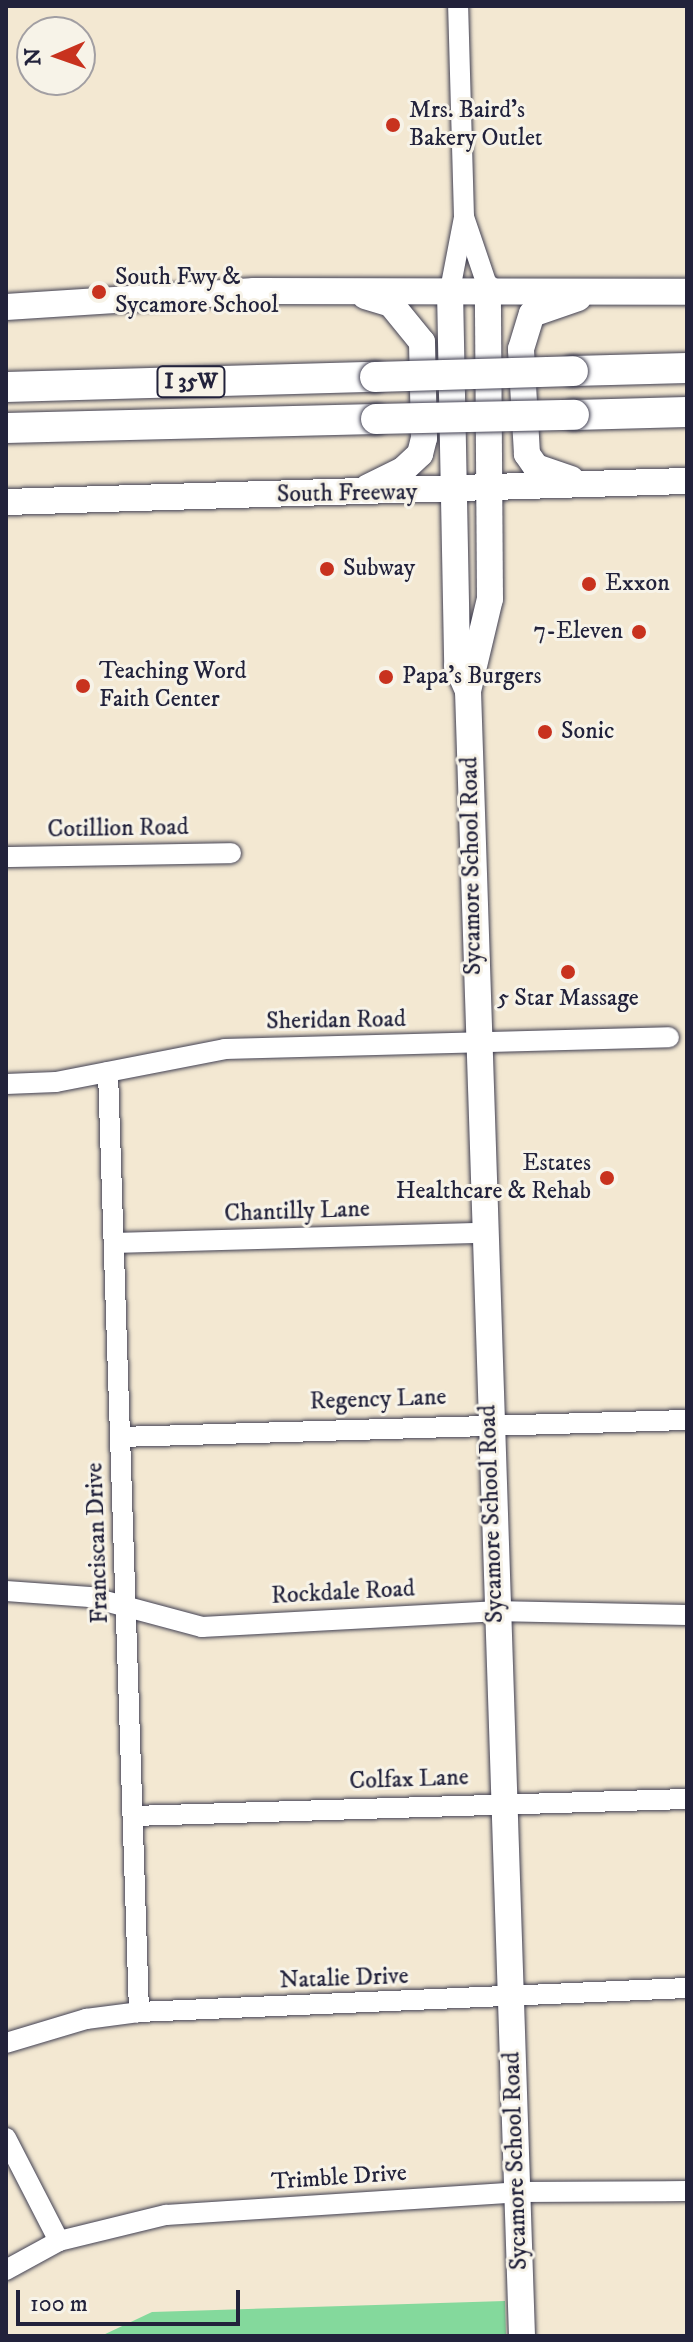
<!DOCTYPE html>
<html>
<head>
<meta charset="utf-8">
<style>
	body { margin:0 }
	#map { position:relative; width:693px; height:2342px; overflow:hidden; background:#f3e8d2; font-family:"IM FELL DW Pica",serif }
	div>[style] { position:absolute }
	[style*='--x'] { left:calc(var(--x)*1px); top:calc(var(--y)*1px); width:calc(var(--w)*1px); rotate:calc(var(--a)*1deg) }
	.green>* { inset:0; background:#84d99c }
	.roads { filter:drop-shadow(0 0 2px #414052) drop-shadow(0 0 2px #414052) }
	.minor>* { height:20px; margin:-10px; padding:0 10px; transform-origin:10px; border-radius:10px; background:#fff }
	.major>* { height:26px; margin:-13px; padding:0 13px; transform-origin:13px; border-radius:13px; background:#fff }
	.highway>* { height:30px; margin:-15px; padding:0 15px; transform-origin:15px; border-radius:15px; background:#fff }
	.bridges { filter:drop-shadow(0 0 2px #414052) drop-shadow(0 0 2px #414052) }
	.highway-bridge>* { height:30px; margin:-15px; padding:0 15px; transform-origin:15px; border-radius:15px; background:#fff }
	.dots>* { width:22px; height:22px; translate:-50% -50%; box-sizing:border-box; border:4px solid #f7f3e8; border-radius:50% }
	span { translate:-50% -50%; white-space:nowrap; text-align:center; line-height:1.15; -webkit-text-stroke:6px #f7f3e8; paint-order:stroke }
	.shield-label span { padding:2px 6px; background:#f7f3e8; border:2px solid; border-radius:6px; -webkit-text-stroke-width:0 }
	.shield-label { font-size:22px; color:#22223b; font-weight:700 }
	.poi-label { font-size:24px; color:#22223b }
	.left { translate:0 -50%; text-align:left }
	.right { translate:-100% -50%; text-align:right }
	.street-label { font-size:24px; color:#22223b }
	.frame { position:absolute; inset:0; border:8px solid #22223b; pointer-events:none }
	.north { position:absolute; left:16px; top:16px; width:80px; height:80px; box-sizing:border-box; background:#f7f3e8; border:2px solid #a29fa3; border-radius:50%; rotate:268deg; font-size:22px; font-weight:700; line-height:32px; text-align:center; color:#22223b }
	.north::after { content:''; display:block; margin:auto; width:28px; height:36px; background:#c8321e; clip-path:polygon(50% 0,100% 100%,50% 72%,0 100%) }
	.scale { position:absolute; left:16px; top:2290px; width:224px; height:36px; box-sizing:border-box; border:4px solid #22223b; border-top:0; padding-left:10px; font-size:24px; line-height:28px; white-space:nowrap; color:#22223b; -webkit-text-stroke:6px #f7f3e8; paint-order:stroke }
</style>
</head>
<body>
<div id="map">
	<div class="green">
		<i style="clip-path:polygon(505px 2301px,506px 2336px,101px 2336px,152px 2312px)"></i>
	</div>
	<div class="roads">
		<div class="minor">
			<i style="--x:464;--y:217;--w:75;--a:71.3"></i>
			<i style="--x:450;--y:290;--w:74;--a:-79.1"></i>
			<i style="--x:464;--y:217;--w:211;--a:-91.6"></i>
			<i style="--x:6;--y:857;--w:225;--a:-1"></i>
			<i style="--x:108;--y:1072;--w:941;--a:88.11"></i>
			<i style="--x:6;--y:1084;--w:50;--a:-2.3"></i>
			<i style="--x:56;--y:1082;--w:172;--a:-11"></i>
			<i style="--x:225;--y:1049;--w:444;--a:-1.5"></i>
			<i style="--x:114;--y:1243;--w:369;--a:-1.6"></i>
			<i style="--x:120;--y:1437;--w:567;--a:-1.72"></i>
			<i style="--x:6;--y:1591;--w:84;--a:4.1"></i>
			<i style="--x:90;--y:1597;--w:116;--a:15"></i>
			<i style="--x:202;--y:1627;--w:293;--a:-3.1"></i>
			<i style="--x:495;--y:1611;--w:192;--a:1.2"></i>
			<i style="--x:133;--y:1816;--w:554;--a:-1.76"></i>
			<i style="--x:6;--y:2043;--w:84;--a:-16.7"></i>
			<i style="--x:86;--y:2019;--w:53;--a:-7.5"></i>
			<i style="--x:139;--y:2012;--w:549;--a:-2.51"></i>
			<i style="--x:6;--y:2138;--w:116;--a:62.8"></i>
			<i style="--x:6;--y:2270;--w:60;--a:-28.7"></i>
			<i style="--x:59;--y:2241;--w:110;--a:-13.7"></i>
			<i style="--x:166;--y:2215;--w:353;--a:-3.7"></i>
			<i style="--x:518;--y:2192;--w:169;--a:-0.3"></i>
		</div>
		<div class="major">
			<i style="--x:450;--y:290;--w:376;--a:88.9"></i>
			<i style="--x:457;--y:666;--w:27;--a:66"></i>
			<i style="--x:468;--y:691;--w:1646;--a:88.12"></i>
			<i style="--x:365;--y:296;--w:27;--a:17"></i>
			<i style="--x:391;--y:304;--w:49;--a:50.8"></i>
			<i style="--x:422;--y:342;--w:96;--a:88.8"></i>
			<i style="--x:424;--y:438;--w:16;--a:104"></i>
			<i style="--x:420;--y:454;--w:23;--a:137"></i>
			<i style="--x:403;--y:470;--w:39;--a:154"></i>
			<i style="--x:6;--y:307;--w:249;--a:-3.7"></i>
			<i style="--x:254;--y:291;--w:433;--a:0.1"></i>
			<i style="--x:571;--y:479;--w:37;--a:-161"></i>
			<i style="--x:536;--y:467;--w:16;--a:-125"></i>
			<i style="--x:527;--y:454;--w:105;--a:-93.3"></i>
			<i style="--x:521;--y:349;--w:37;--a:-73"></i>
			<i style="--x:532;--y:314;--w:49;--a:-19.2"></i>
			<i style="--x:6;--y:502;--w:681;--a:-1.77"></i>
			<i style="--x:468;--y:691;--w:95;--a:-76.6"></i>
			<i style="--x:490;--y:599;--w:311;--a:-90.4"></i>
		</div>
		<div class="highway">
			<i style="--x:573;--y:371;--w:114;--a:-1.5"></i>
			<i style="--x:6;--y:387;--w:369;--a:-1.6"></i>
			<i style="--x:574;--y:415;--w:113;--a:-1.5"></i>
			<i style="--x:6;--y:428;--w:370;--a:-1.4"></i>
		</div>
	</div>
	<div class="bridges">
		<div class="highway-bridge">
			<i style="--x:375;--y:377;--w:198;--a:-1.7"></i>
			<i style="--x:376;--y:419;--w:198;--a:-1.2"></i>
		</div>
	</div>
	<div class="dots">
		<i style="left:393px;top:125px;background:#c8321e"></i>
		<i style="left:99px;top:292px;background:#c8321e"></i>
		<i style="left:327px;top:569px;background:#c8321e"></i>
		<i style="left:589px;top:584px;background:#c8321e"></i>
		<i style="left:639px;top:632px;background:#c8321e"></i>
		<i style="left:386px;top:677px;background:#c8321e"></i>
		<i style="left:83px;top:686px;background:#c8321e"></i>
		<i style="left:545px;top:732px;background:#c8321e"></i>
		<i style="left:568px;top:972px;background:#c8321e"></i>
		<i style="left:607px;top:1178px;background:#c8321e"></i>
	</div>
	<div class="shield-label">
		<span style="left:191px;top:382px">I 35W</span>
	</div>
	<div class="poi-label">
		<span class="left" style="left:409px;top:125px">Mrs. Baird’s<br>Bakery Outlet</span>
		<span class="left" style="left:115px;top:292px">South Fwy &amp;<br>Sycamore School</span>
		<span class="left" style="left:343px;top:569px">Subway</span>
		<span class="left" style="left:605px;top:584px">Exxon</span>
		<span class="right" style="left:623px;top:632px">7-Eleven</span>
		<span class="left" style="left:99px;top:686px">Teaching Word<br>Faith Center</span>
		<span class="left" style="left:402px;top:677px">Papa's Burgers</span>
		<span class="left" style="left:561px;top:732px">Sonic</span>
		<span style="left:568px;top:999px">5 Star Massage</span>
		<span class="right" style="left:591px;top:1178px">Estates<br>Healthcare &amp; Rehab</span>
	</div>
	<div class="street-label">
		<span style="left:347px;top:494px;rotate:-1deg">South Freeway</span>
		<span style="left:118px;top:829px;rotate:-1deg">Cotillion Road</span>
		<span style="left:472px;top:866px;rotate:-91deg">Sycamore School Road</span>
		<span style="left:336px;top:1021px;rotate:-1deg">Sheridan Road</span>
		<span style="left:297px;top:1212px;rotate:-2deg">Chantilly Lane</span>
		<span style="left:378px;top:1400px;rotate:-2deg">Regency Lane</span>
		<span style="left:492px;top:1514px;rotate:-92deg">Sycamore School Road</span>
		<span style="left:98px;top:1543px;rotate:-92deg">Franciscan Drive</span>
		<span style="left:343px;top:1593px;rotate:-3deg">Rockdale Road</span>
		<span style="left:409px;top:1780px;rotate:-2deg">Colfax Lane</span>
		<span style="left:344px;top:1979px;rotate:-2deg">Natalie Drive</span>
		<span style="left:516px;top:2161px;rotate:-92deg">Sycamore School Road</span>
		<span style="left:339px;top:2178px;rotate:-4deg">Trimble Drive</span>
	</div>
	<div class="frame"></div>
	<div class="north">N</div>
	<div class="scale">100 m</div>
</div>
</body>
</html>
